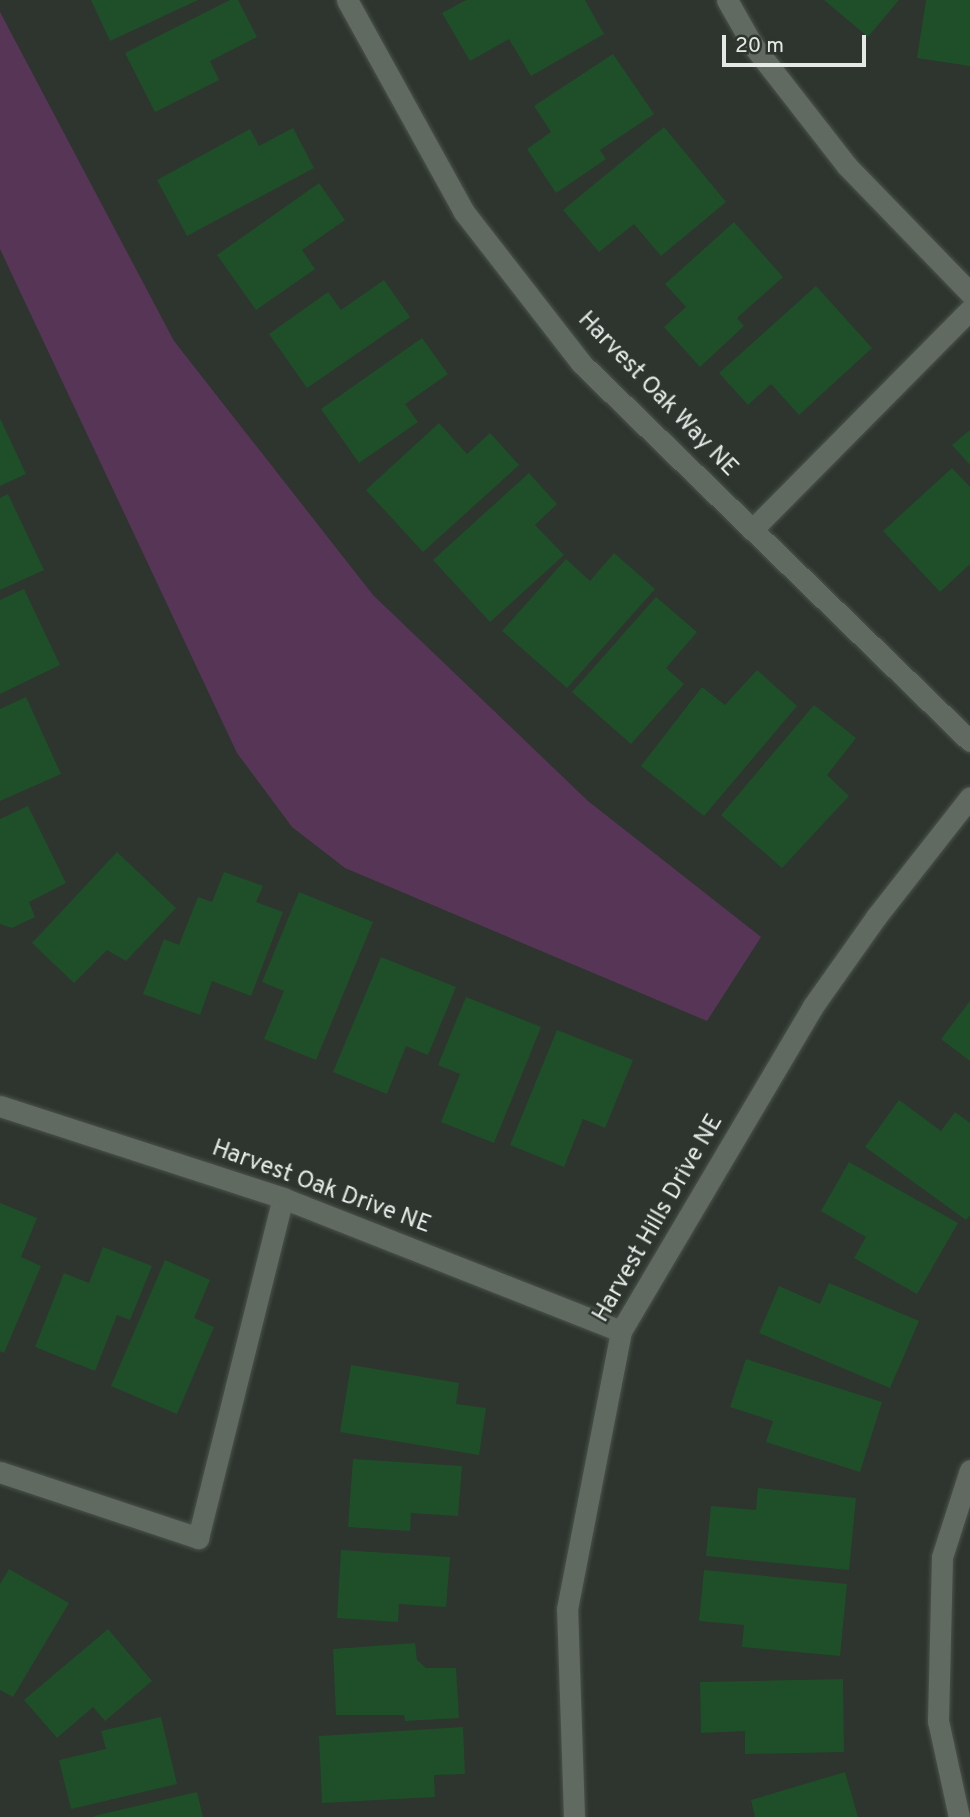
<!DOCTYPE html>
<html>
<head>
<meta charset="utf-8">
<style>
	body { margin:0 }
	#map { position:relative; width:970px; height:1817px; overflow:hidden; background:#2d352e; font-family:Overpass,sans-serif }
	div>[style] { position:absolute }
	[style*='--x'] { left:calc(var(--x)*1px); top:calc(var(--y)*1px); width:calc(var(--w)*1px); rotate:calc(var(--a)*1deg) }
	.green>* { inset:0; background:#573556 }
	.building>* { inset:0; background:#1f4f28 }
	.roads { filter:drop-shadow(0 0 2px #4b514c) drop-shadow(0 0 2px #4b514c) }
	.lane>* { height:21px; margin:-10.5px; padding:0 10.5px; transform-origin:10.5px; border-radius:10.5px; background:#616a61 }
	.street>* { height:21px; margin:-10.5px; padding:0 10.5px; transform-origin:10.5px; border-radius:10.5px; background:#616a61 }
	.secondary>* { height:21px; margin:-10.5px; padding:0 10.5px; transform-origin:10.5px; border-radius:10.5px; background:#616a61 }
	span { translate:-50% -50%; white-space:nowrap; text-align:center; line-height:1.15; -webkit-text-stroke:5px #2d352e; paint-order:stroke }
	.street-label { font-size:24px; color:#e4e9e5 }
	.scale { position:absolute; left:722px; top:35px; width:144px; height:32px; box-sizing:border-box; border:4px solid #e4e9e5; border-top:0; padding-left:9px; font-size:21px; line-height:24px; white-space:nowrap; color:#e4e9e5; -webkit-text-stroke:5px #2d352e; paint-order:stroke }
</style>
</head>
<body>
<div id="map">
	<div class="green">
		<i style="clip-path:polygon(0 12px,174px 341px,373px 595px,588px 801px,761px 937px,707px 1021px,345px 868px,292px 827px,237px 753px,0 249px)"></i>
	</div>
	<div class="building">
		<i style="clip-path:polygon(91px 0,198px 0,110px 41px)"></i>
		<i style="clip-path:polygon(230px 0,238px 0,257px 37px,210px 61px,219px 80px,155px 112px,125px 53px)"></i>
		<i style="clip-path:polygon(466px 0,585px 0,604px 34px,531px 76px,509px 39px,470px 61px,442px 13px)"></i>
		<i style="clip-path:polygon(824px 0,899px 0,868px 37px)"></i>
		<i style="clip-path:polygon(926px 0,970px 0,970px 66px,917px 58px)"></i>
		<i style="clip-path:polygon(613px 54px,654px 114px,600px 150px,606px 159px,556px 193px,527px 149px,551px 132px,534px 106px)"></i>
		<i style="clip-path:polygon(664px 127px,726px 202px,661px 256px,634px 224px,599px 252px,563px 210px)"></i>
		<i style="clip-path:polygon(293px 128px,314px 168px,187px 236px,157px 180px,250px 129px,259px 146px)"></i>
		<i style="clip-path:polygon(319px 183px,345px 220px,302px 250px,315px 269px,256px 310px,217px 255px)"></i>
		<i style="clip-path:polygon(734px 222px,783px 277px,737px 318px,744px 326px,700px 367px,664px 327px,686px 307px,665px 284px)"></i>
		<i style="clip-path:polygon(384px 280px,410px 317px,307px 388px,269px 334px,328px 292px,341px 310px)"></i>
		<i style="clip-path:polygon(816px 286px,872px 348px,799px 415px,771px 384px,748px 405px,719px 373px)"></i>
		<i style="clip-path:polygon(422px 338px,448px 374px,405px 404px,418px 422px,359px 463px,321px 409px)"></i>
		<i style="clip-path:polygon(0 418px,26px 474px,0 486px)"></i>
		<i style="clip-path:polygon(439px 423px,467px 454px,490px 433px,519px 465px,423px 552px,366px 490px)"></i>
		<i style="clip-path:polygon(970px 430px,970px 465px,952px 445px)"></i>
		<i style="clip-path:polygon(952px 468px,970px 487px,970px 564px,940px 592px,883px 531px)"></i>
		<i style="clip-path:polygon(529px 473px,557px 504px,535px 525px,564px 555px,490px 622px,433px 560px)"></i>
		<i style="clip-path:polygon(8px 494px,44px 570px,0 590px,0 498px)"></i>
		<i style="clip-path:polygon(614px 553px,655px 589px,567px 688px,502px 631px,566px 559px,590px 581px)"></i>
		<i style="clip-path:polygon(24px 589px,60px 665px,0 694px,0 600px)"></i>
		<i style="clip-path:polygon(656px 597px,697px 632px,666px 668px,684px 684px,631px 744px,572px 692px)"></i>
		<i style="clip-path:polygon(757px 670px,797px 706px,704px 816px,641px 766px,702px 687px,725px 705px)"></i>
		<i style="clip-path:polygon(26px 697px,61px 774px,0 801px,0 709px)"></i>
		<i style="clip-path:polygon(814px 705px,856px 738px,827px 775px,849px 796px,782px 868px,721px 815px)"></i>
		<i style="clip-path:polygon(28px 806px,66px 883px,29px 902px,35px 917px,12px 928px,0 924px,0 819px)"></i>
		<i style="clip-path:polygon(117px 852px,176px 908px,126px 961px,107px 950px,74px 983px,32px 943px)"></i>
		<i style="clip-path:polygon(224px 872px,263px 886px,256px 902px,283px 912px,251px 996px,212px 981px,200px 1015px,143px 994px,164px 939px,179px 945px,198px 897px,212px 902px)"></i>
		<i style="clip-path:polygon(299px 892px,373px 922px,316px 1060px,264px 1039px,284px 991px,262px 982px)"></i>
		<i style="clip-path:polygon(381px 957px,456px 987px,428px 1055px,406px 1046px,387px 1094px,333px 1072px)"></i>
		<i style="clip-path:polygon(466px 997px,541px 1027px,494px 1143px,441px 1122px,460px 1074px,438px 1065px)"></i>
		<i style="clip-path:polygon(970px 1001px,970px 1061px,941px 1039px)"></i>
		<i style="clip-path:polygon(557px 1030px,633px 1060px,605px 1128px,583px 1119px,564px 1167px,510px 1145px)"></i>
		<i style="clip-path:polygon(899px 1100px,941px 1131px,955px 1112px,970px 1123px,970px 1215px,966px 1220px,865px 1147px)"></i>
		<i style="clip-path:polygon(849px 1162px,958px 1223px,917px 1294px,854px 1258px,866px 1237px,821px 1211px)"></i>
		<i style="clip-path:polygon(0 1203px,37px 1218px,21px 1257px,41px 1266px,4px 1353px,0 1351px)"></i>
		<i style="clip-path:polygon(103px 1247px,152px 1266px,130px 1320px,117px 1315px,95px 1371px,35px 1347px,64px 1273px,89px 1283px)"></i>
		<i style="clip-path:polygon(165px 1260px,210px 1280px,194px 1318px,214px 1327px,177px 1414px,111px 1386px)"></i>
		<i style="clip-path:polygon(829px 1283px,919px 1321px,890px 1388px,759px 1333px,779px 1286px,820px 1304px)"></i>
		<i style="clip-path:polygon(746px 1359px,882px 1402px,860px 1472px,766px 1442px,773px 1421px,730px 1407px)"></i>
		<i style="clip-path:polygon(351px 1365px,459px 1383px,456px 1404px,486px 1408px,479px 1455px,340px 1432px)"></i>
		<i style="clip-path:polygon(353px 1459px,462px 1466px,458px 1516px,411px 1513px,410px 1531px,348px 1527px)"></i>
		<i style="clip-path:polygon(758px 1488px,856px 1498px,849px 1570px,706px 1556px,711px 1506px,756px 1510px)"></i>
		<i style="clip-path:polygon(341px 1550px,450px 1557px,446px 1607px,399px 1604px,398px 1622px,337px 1618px)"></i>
		<i style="clip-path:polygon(9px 1569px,69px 1603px,13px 1697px,0 1690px,0 1584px)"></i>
		<i style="clip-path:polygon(704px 1570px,847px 1584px,840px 1656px,742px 1647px,744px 1625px,699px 1621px)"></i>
		<i style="clip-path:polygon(108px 1629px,152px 1681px,105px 1721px,93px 1707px,57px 1738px,24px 1700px)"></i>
		<i style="clip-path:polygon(415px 1643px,417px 1660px,426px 1668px,456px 1668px,459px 1718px,405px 1721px,404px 1715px,336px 1715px,333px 1649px)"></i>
		<i style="clip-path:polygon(843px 1679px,844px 1752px,745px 1754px,745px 1731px,701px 1733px,700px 1682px)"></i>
		<i style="clip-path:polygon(161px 1717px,177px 1784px,71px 1809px,59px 1760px,106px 1749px,101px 1731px)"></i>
		<i style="clip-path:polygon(463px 1727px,465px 1774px,434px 1775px,435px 1797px,322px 1803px,319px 1736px)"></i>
		<i style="clip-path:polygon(845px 1772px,858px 1817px,755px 1817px,751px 1800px)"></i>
		<i style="clip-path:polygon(197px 1792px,203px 1817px,95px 1817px,94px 1816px)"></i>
	</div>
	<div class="roads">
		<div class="lane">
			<i style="--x:727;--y:0;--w:51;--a:60.4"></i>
			<i style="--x:752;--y:44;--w:155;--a:52.1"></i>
			<i style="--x:847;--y:166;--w:177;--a:45.9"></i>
			<i style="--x:752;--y:530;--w:310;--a:-45.3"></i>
			<i style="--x:0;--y:1472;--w:209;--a:18.4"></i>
			<i style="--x:198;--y:1538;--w:350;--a:-76"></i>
			<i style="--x:959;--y:1817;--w:98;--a:-102.3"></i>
			<i style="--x:938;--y:1721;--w:164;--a:-88.6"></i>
			<i style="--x:942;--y:1557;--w:91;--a:-72.2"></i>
		</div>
		<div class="street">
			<i style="--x:347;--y:0;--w:242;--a:61.1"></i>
			<i style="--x:464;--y:212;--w:192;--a:52.2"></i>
			<i style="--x:582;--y:364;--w:541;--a:44.18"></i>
			<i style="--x:0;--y:1106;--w:298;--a:18"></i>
			<i style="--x:283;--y:1198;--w:363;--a:21.5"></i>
		</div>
		<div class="secondary">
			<i style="--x:574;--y:1817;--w:208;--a:-91.9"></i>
			<i style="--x:567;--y:1609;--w:283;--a:-79"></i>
			<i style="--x:621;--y:1331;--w:377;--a:-59.4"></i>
			<i style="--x:813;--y:1006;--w:109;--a:-54.7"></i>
			<i style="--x:876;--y:917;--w:152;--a:-51.9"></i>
		</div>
	</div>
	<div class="street-label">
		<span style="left:657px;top:395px;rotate:46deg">Harvest Oak Way NE</span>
		<span style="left:321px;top:1188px;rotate:20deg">Harvest Oak Drive NE</span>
		<span style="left:659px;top:1219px;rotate:-60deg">Harvest Hills Drive NE</span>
	</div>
	<div class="scale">20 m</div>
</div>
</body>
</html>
